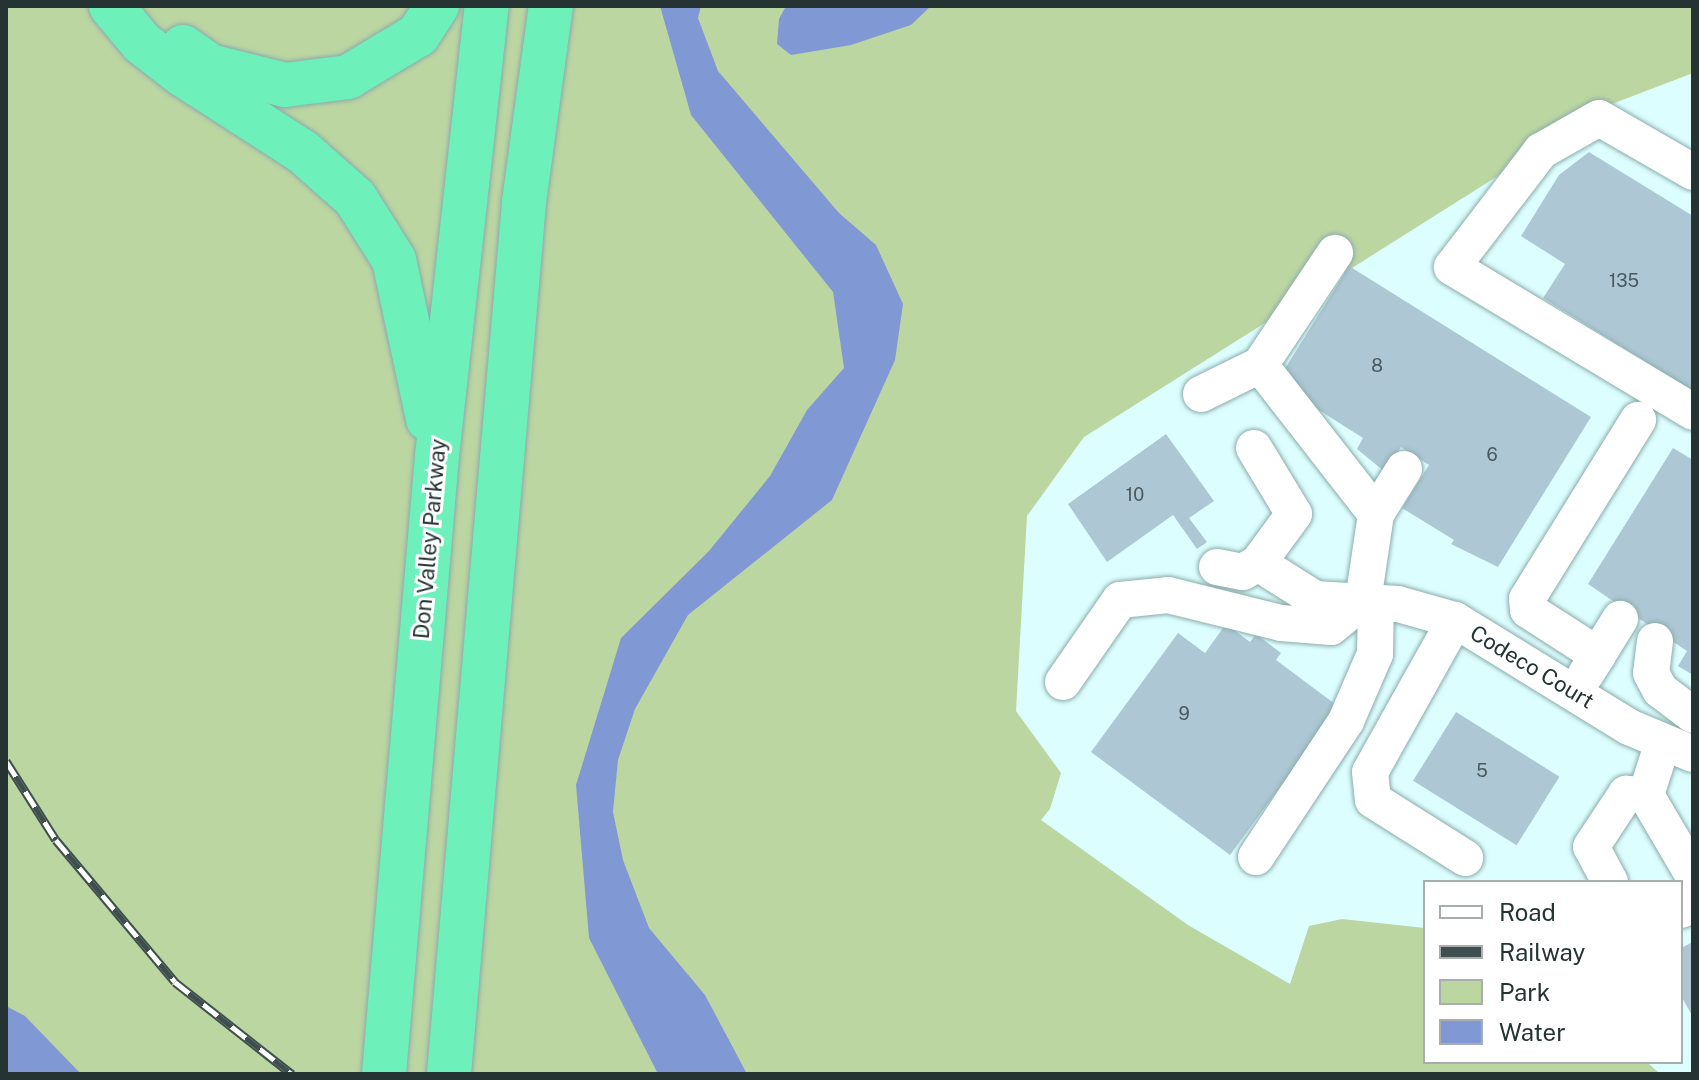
<!DOCTYPE html>
<html>
<head>
<meta charset="utf-8">
<style>
	body { margin:0 }
	#map { position:relative; width:1699px; height:1080px; overflow:hidden; background:#ddfeff; font-family:"Public Sans",sans-serif }
	div>[style] { position:absolute }
	[style*='--x'] { left:calc(var(--x)*1px); top:calc(var(--y)*1px); width:calc(var(--w)*1px); rotate:calc(var(--a)*1deg) }
	.green>* { inset:0; background:#bcd6a2 }
	.water>* { inset:0; background:#8099d5 }
	.building>* { inset:0; background:#adc7d5; transform-origin:0 0 }
	.roads { filter:drop-shadow(0 0 2px #8babab) drop-shadow(0 0 2px #8babab) }
	.minor>* { height:36px; margin:-18px; padding:0 18px; transform-origin:18px; border-radius:18px; background:#fff }
	.highway>* { height:44px; margin:-22px; padding:0 22px; transform-origin:22px; border-radius:22px; background:#6df0ba }
	.rail>* { height:9px; margin-top:-4.5px; transform-origin:0; background:repeating-linear-gradient(90deg,#fff 0 18px,#3f4f4f 0 36px); box-sizing:border-box; border-block:2px solid #3f4f4f }
	span { translate:-50% -50%; white-space:nowrap; text-align:center; line-height:1.15; -webkit-text-stroke:6px #fff; paint-order:stroke }
	.number-label { font-size:18px; color:#48585c }
	.number-label span { -webkit-text-stroke-width:0 }
	.street-label { font-size:22px; color:#263333 }
	.frame { position:absolute; inset:0; border:8px solid #263333; pointer-events:none }
	.legend { position:absolute; left:1423px; top:880px; width:260px; height:184px; box-sizing:border-box; background:#fff; border:2px solid #a8adad; margin:0; padding:10px 14px; list-style:none; font-size:24px; color:#263333 }
	.legend li { display:flex; align-items:center; gap:16px; height:40px }
	.legend b { width:40px; border:2px solid #a8adad }
</style>
</head>
<body>
<div id="map">
	<div class="green">
		<i style="clip-path:polygon(6px 6px,1693px 6px,1693px 73px,1612px 104px,1084px 437px,1027px 516px,1016px 711px,1061px 773px,1050px 809px,1041px 820px,1188px 925px,1290px 984px,1309px 926px,1342px 919px,1425px 928px,1425px 1062px,1647px 1062px,1660px 1074px,6px 1074px)"></i>
	</div>
	<div class="water">
		<i style="clip-path:polygon(660px 6px,701px 6px,698px 18px,718px 71px,839px 213px,876px 245px,903px 304px,895px 360px,832px 500px,688px 615px,635px 709px,618px 760px,613px 812px,623px 860px,649px 928px,705px 995px,747px 1074px,658px 1074px,589px 938px,576px 785px,621px 638px,709px 551px,770px 476px,807px 410px,844px 368px,833px 292px,691px 115px)"></i>
		<i style="clip-path:polygon(786px 6px,931px 6px,911px 25px,851px 45px,791px 55px,777px 44px,779px 19px)"></i>
		<i style="clip-path:polygon(6px 1006px,25px 1016px,81px 1074px,6px 1074px)"></i>
	</div>
	<div class="building">
		<i style="clip-path:polygon(1589px 152px,1693px 216px,1693px 391px,1543px 298px,1565px 264px,1521px 236px,1559px 175px)"></i>
		<i style="clip-path:polygon(1349px 266px,1591px 417px,1498px 567px,1451px 544px,1454px 540px,1402px 508px,1429px 465px,1401px 447px,1385px 472px,1357px 449px,1363px 438px,1276px 383px)"></i>
		<i style="clip-path:polygon(1166px 434px,1214px 501px,1189px 518px,1207px 542px,1197px 549px,1173px 515px,1107px 562px,1068px 504px)"></i>
		<i style="clip-path:polygon(1673px 448px,1693px 460px,1693px 675px,1678px 666px,1687px 651px,1588px 584px)"></i>
		<i style="clip-path:polygon(1226px 624px,1250px 642px,1256px 634px,1281px 653px,1276px 660px,1339px 707px,1230px 855px,1091px 752px,1178px 633px,1205px 653px)"></i>
		<i style="left:1456px;top:712px;width:122px;height:81px;rotate:32deg"></i>
		<i style="clip-path:polygon(1693px 942px,1693px 1017px,1681px 996px,1681px 948px)"></i>
	</div>
	<div class="roads">
		<div class="minor">
			<i style="--x:1693;--y:172;--w:108;--a:-150.1"></i>
			<i style="--x:1599;--y:118;--w:67;--a:150.4"></i>
			<i style="--x:1541;--y:151;--w:146;--a:127.5"></i>
			<i style="--x:1452;--y:267;--w:281;--a:31"></i>
			<i style="--x:1260;--y:365;--w:135;--a:-56.2"></i>
			<i style="--x:1201;--y:394;--w:66;--a:-26.2"></i>
			<i style="--x:1260;--y:365;--w:189;--a:52.1"></i>
			<i style="--x:1254;--y:448;--w:77;--a:58.8"></i>
			<i style="--x:1294;--y:514;--w:61;--a:126.3"></i>
			<i style="--x:1258;--y:563;--w:67;--a:32.3"></i>
			<i style="--x:1315;--y:599;--w:83;--a:3.4"></i>
			<i style="--x:1398;--y:604;--w:59;--a:15.7"></i>
			<i style="--x:1455;--y:620;--w:204;--a:31.6"></i>
			<i style="--x:1629;--y:727;--w:69;--a:22.9"></i>
			<i style="--x:1217;--y:567;--w:26;--a:11"></i>
			<i style="--x:1243;--y:572;--w:17;--a:-31"></i>
			<i style="--x:1455;--y:620;--w:174;--a:119.2"></i>
			<i style="--x:1370;--y:772;--w:28;--a:84"></i>
			<i style="--x:1373;--y:800;--w:109;--a:32.2"></i>
			<i style="--x:1655;--y:641;--w:32;--a:97"></i>
			<i style="--x:1651;--y:673;--w:19;--a:62"></i>
			<i style="--x:1660;--y:690;--w:41;--a:37.1"></i>
			<i style="--x:1598;--y:655;--w:83;--a:-147.3"></i>
			<i style="--x:1528;--y:610;--w:11;--a:-95"></i>
			<i style="--x:1527;--y:599;--w:211;--a:-58.2"></i>
			<i style="--x:1586;--y:674;--w:65;--a:-58.3"></i>
			<i style="--x:1063;--y:682;--w:100;--a:-55.2"></i>
			<i style="--x:1120;--y:600;--w:48;--a:-5.9"></i>
			<i style="--x:1168;--y:595;--w:116;--a:13.9"></i>
			<i style="--x:1281;--y:623;--w:50;--a:4.6"></i>
			<i style="--x:1331;--y:627;--w:41;--a:-39.1"></i>
			<i style="--x:1363;--y:601;--w:88;--a:-81.5"></i>
			<i style="--x:1376;--y:514;--w:53;--a:-58.1"></i>
			<i style="--x:1662;--y:745;--w:52;--a:107.7"></i>
			<i style="--x:1646;--y:795;--w:93;--a:59.6"></i>
			<i style="--x:1256;--y:857;--w:163;--a:-56.5"></i>
			<i style="--x:1346;--y:721;--w:73;--a:-66.6"></i>
			<i style="--x:1375;--y:654;--w:52;--a:-88.9"></i>
			<i style="--x:1610;--y:882;--w:40;--a:-118"></i>
			<i style="--x:1591;--y:847;--w:64;--a:-56.6"></i>
			<i style="--x:1626;--y:794;--w:20;--a:3"></i>
			<i style="--x:1681;--y:910;--w:13;--a:-27"></i>
		</div>
		<div class="highway">
			<i style="--x:111;--y:6;--w:48;--a:50"></i>
			<i style="--x:142;--y:43;--w:51;--a:37.8"></i>
			<i style="--x:182;--y:74;--w:144;--a:32.8"></i>
			<i style="--x:303;--y:152;--w:69;--a:41.5"></i>
			<i style="--x:355;--y:198;--w:73;--a:57.8"></i>
			<i style="--x:394;--y:260;--w:163;--a:77.9"></i>
			<i style="--x:183;--y:47;--w:33;--a:35"></i>
			<i style="--x:210;--y:66;--w:77;--a:14.2"></i>
			<i style="--x:285;--y:85;--w:64;--a:-7.2"></i>
			<i style="--x:348;--y:77;--w:82;--a:-31"></i>
			<i style="--x:418;--y:35;--w:35;--a:-57"></i>
			<i style="--x:384;--y:1074;--w:620;--a:-85.1"></i>
			<i style="--x:437;--y:456;--w:453;--a:-83.7"></i>
			<i style="--x:449;--y:1074;--w:875;--a:-85.08"></i>
			<i style="--x:524;--y:202;--w:198;--a:-82.2"></i>
		</div>
	</div>
	<div class="rail">
		<i style="--x:6;--y:761;--w:93;--a:57.7"></i>
		<i style="--x:56;--y:840;--w:185;--a:50"></i>
		<i style="--x:175;--y:982;--w:149;--a:38.2"></i>
	</div>
	<div class="number-label">
		<span style="left:1624px;top:281px">135</span>
		<span style="left:1377px;top:366px">8</span>
		<span style="left:1492px;top:455px">6</span>
		<span style="left:1135px;top:495px">10</span>
		<span style="left:1184px;top:714px">9</span>
		<span style="left:1482px;top:771px">5</span>
	</div>
	<div class="street-label">
		<span style="left:430px;top:539px;rotate:-85deg">Don Valley Parkway</span>
		<span style="left:1532px;top:667px;rotate:31deg">Codeco Court</span>
	</div>
	<div class="frame"></div>
	<ul class="legend">
	<li><b style="height:10px;background:#fff"></b>Road</li>
	<li><b style="height:10px;background:#3f4f4f"></b>Railway</li>
	<li><b style="height:22px;background:#bcd6a2"></b>Park</li>
	<li><b style="height:22px;background:#8099d5"></b>Water</li>
	</ul>
</div>
</body>
</html>
